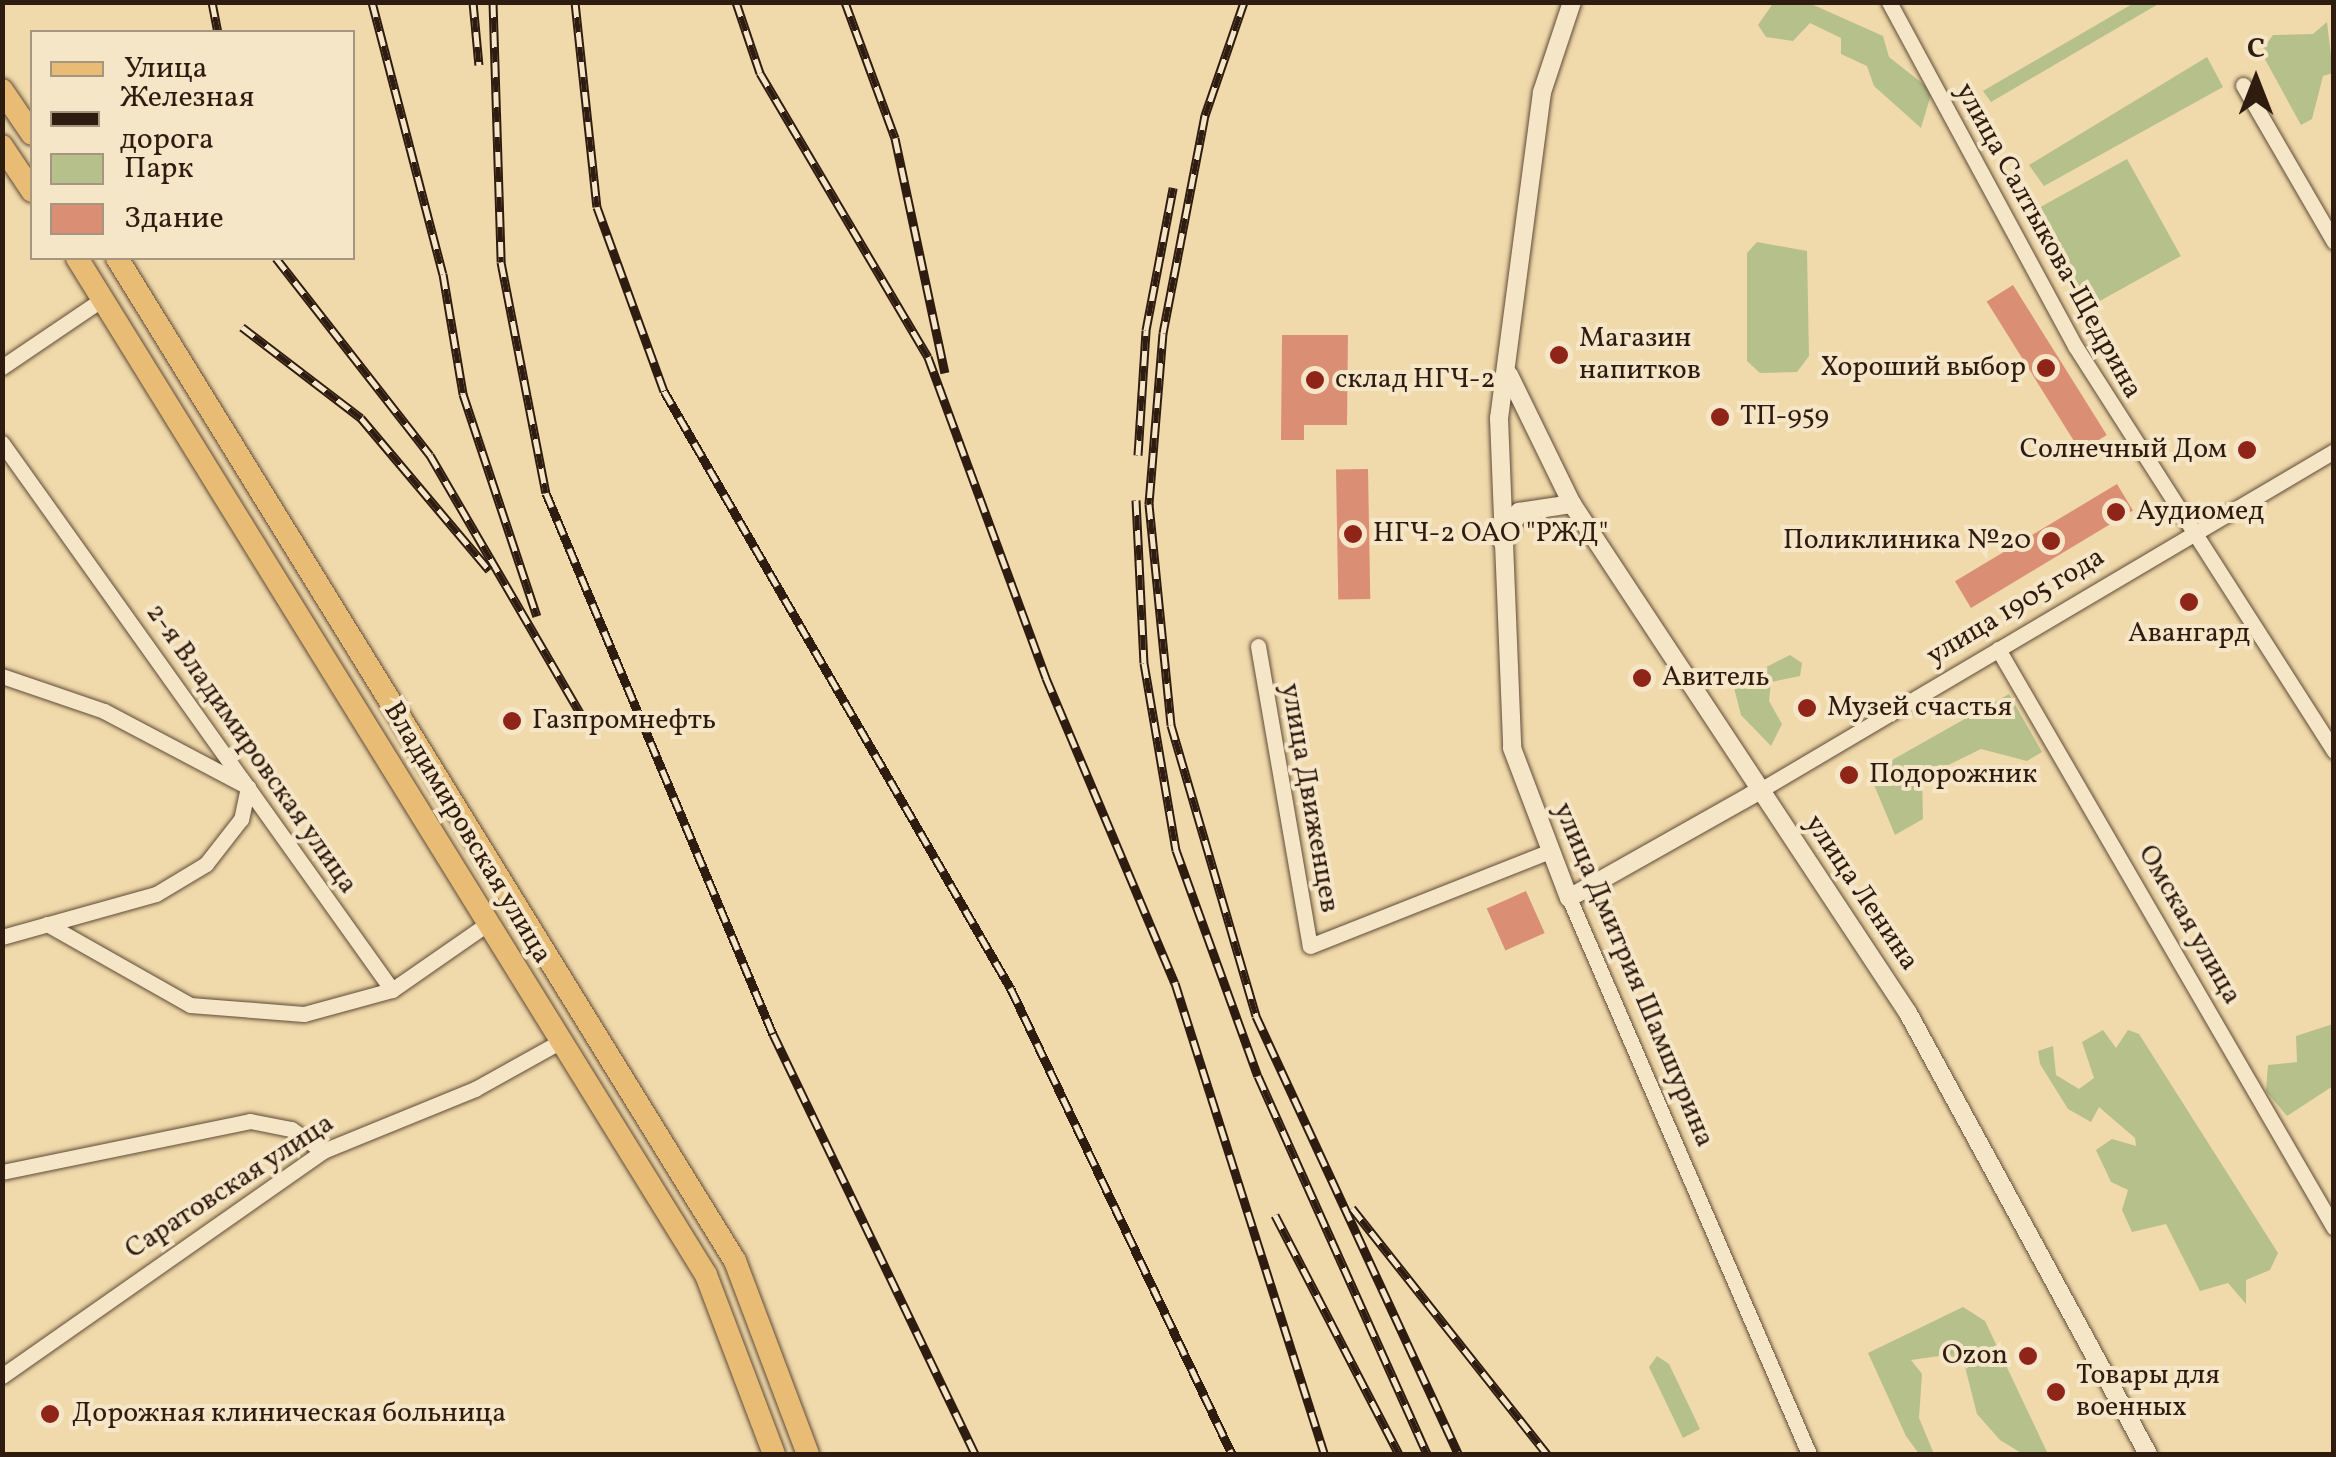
<!DOCTYPE html>
<html>
<head>
<meta charset="utf-8">
<style>
	body { margin:0 }
	#map { position:relative; width:2336px; height:1457px; overflow:hidden; background:#f0d9aa; font-family:Vollkorn,serif }
	div>[style] { position:absolute }
	[style*='--x'] { left:calc(var(--x)*1px); top:calc(var(--y)*1px); width:calc(var(--w)*1px); rotate:calc(var(--a)*1deg) }
	.green>* { inset:0; background:#b6c08b; transform-origin:0 0 }
	.building>* { inset:0; background:#da8f74; transform-origin:0 0 }
	.roads { filter:drop-shadow(0 0 2px #5f4b37) drop-shadow(0 0 2px #5f4b37) }
	.minor>* { height:15px; margin:-7.5px; padding:0 7.5px; transform-origin:7.5px; border-radius:7.5px; background:#f5e6c8 }
	.tertiary>* { height:18px; margin:-9px; padding:0 9px; transform-origin:9px; border-radius:9px; background:#f5e6c8 }
	.primary>* { height:22px; margin:-11px; padding:0 11px; transform-origin:11px; border-radius:11px; background:#e8bc75 }
	.rail>* { height:9px; margin-top:-4.5px; transform-origin:0; background:repeating-linear-gradient(90deg,#f5e6c8 0 15px,#2f1c11 0 30px); box-sizing:border-box; border-block:2px solid #2f1c11 }
	.dots>* { width:28px; height:28px; translate:-50% -50%; box-sizing:border-box; border:5px solid #f5e6c8; border-radius:50% }
	span { translate:-50% -50%; white-space:nowrap; text-align:center; line-height:1.15; -webkit-text-stroke:8px #f5e6c8; paint-order:stroke }
	.street-label { font-size:28px; color:#2f1c11 }
	.poi-label { font-size:28px; color:#2f1c11 }
	.left { translate:0 -50%; text-align:left }
	.right { translate:-100% -50%; text-align:right }
	.frame { position:absolute; inset:0; border:5px solid #2f1c11; pointer-events:none }
	.legend { position:absolute; left:30px; top:30px; width:325px; height:230px; box-sizing:border-box; background:#f5e6c8; border:2px solid #a6957f; margin:0; padding:12px 18px; list-style:none; font-size:30px; color:#2f1c11 }
	.legend li { display:flex; align-items:center; gap:20px; height:50px }
	.legend b { width:50px; border:2px solid #a6957f }
	.north { position:absolute; left:2206px; top:30px; width:100px; height:100px; -webkit-text-stroke:8px #f5e6c8; paint-order:stroke; rotate:0deg; font-size:28px; font-weight:700; line-height:40px; text-align:center; color:#2f1c11 }
	.north::after { content:''; display:block; margin:auto; width:35px; height:45px; background:#2f1c11; clip-path:polygon(50% 0,100% 100%,50% 72%,0 100%) }
</style>
</head>
<body>
<div id="map">
	<div class="green">
		<i style="clip-path:polygon(1774px 2px,1809px 3px,1883px 36px,1889px 57px,1932px 91px,1921px 128px,1874px 86px,1867px 66px,1841px 54px,1841px 38px,1810px 23px,1793px 41px,1766px 37px,1758px 25px)"></i>
		<i style="clip-path:polygon(2134px 3px,2160px 3px,1991px 102px,1983px 91px)"></i>
		<i style="clip-path:polygon(2327px 22px,2333px 73px,2323px 76px,2312px 119px,2301px 125px,2261px 52px,2273px 35px,2313px 34px)"></i>
		<i style="clip-path:polygon(2207px 57px,2223px 87px,2044px 186px,2029px 165px)"></i>
		<i style="left:2127px;top:159px;width:111px;height:105px;rotate:61deg"></i>
		<i style="clip-path:polygon(1757px 242px,1807px 251px,1809px 356px,1797px 372px,1760px 373px,1747px 361px,1747px 253px)"></i>
		<i style="clip-path:polygon(1790px 655px,1802px 663px,1800px 676px,1771px 682px,1769px 701px,1782px 724px,1771px 746px,1741px 715px,1733px 684px)"></i>
		<i style="clip-path:polygon(2009px 694px,2042px 752px,2027px 761px,1981px 749px,1922px 778px,1923px 819px,1895px 835px,1869px 773px)"></i>
		<i style="clip-path:polygon(2333px 1024px,2333px 1086px,2287px 1116px,2266px 1091px,2268px 1065px,2297px 1062px,2296px 1036px)"></i>
		<i style="clip-path:polygon(2103px 1030px,2116px 1048px,2128px 1030px,2139px 1034px,2278px 1253px,2270px 1270px,2246px 1280px,2246px 1304px,2228px 1283px,2200px 1291px,2166px 1224px,2132px 1232px,2122px 1210px,2128px 1190px,2111px 1182px,2096px 1150px,2112px 1139px,2136px 1146px,2135px 1138px,2099px 1107px,2091px 1122px,2068px 1109px,2040px 1064px,2038px 1051px,2053px 1046px,2056px 1075px,2079px 1089px,2094px 1078px,2082px 1042px)"></i>
		<i style="clip-path:polygon(1963px 1307px,1985px 1321px,2048px 1454px,2023px 1454px,2000px 1440px,1977px 1414px,1963px 1359px,1946px 1355px,1911px 1360px,1922px 1374px,1919px 1418px,1934px 1454px,1919px 1454px,1906px 1436px,1868px 1353px)"></i>
		<i style="clip-path:polygon(1657px 1356px,1669px 1364px,1700px 1429px,1683px 1438px,1649px 1367px)"></i>
	</div>
	<div class="building">
		<i style="left:2013px;top:285px;width:177px;height:31px;rotate:58deg"></i>
		<i style="clip-path:polygon(1282px 335px,1348px 335px,1347px 425px,1304px 425px,1304px 440px,1281px 440px)"></i>
		<i style="left:1368px;top:469px;width:130px;height:32px;rotate:89deg"></i>
		<i style="left:2117px;top:484px;width:31px;height:189px;rotate:59deg"></i>
		<i style="left:1526px;top:891px;width:46px;height:43px;rotate:66deg"></i>
	</div>
	<div class="roads">
		<div class="minor">
			<i style="--x:1889;--y:2;--w:391;--a:61.6"></i>
			<i style="--x:2075;--y:346;--w:481;--a:57.4"></i>
			<i style="--x:2243;--y:85;--w:181;--a:59.9"></i>
			<i style="--x:2;--y:367;--w:123;--a:-34.1"></i>
			<i style="--x:2;--y:443;--w:672;--a:54.51"></i>
			<i style="--x:392;--y:990;--w:116;--a:-34.8"></i>
			<i style="--x:1258;--y:646;--w:304;--a:80.2"></i>
			<i style="--x:1310;--y:946;--w:253;--a:-21.6"></i>
			<i style="--x:1998;--y:649;--w:669;--a:59.87"></i>
			<i style="--x:2;--y:676;--w:108;--a:18.9"></i>
			<i style="--x:104;--y:711;--w:163;--a:27.8"></i>
			<i style="--x:248;--y:787;--w:33;--a:102"></i>
			<i style="--x:241;--y:819;--w:57;--a:127.9"></i>
			<i style="--x:206;--y:864;--w:58;--a:149"></i>
			<i style="--x:156;--y:894;--w:160;--a:164.4"></i>
			<i style="--x:1757;--y:792;--w:670;--a:-30.58"></i>
			<i style="--x:1569;--y:898;--w:606;--a:66.65"></i>
			<i style="--x:47;--y:924;--w:164;--a:29.5"></i>
			<i style="--x:190;--y:1005;--w:114;--a:4.5"></i>
			<i style="--x:304;--y:1014;--w:91;--a:-15.3"></i>
			<i style="--x:2;--y:1172;--w:253;--a:-11.6"></i>
			<i style="--x:250;--y:1121;--w:42;--a:11"></i>
			<i style="--x:291;--y:1129;--w:39;--a:35"></i>
			<i style="--x:2;--y:1376;--w:392;--a:-35"></i>
			<i style="--x:323;--y:1151;--w:164;--a:-22.2"></i>
			<i style="--x:475;--y:1089;--w:93;--a:-29.1"></i>
		</div>
		<div class="tertiary">
			<i style="--x:1572;--y:2;--w:95;--a:108.4"></i>
			<i style="--x:1542;--y:92;--w:329;--a:97.5"></i>
			<i style="--x:1499;--y:418;--w:330;--a:87.7"></i>
			<i style="--x:1512;--y:748;--w:160;--a:69.2"></i>
			<i style="--x:1569;--y:898;--w:216;--a:-29.4"></i>
			<i style="--x:1509;--y:375;--w:144;--a:64"></i>
			<i style="--x:1572;--y:504;--w:610;--a:56.57"></i>
			<i style="--x:1908;--y:1013;--w:502;--a:61.44"></i>
			<i style="--x:1503;--y:543;--w:35;--a:-63"></i>
			<i style="--x:1519;--y:512;--w:54;--a:-8.6"></i>
		</div>
		<div class="primary">
			<i style="--x:2;--y:90;--w:53;--a:55.7"></i>
			<i style="--x:2;--y:146;--w:54;--a:56.3"></i>
			<i style="--x:77;--y:258;--w:1196;--a:58.26"></i>
			<i style="--x:706;--y:1275;--w:191;--a:69.2"></i>
			<i style="--x:117;--y:258;--w:1178;--a:58.36"></i>
			<i style="--x:735;--y:1261;--w:206;--a:69.3"></i>
		</div>
	</div>
	<div class="rail">
		<i style="--x:212;--y:2;--w:31;--a:79"></i>
		<i style="--x:372;--y:2;--w:281;--a:75.4"></i>
		<i style="--x:443;--y:274;--w:122;--a:80.5"></i>
		<i style="--x:463;--y:394;--w:234;--a:71.6"></i>
		<i style="--x:473;--y:2;--w:63;--a:84.6"></i>
		<i style="--x:493;--y:2;--w:260;--a:88.2"></i>
		<i style="--x:501;--y:262;--w:235;--a:79"></i>
		<i style="--x:546;--y:493;--w:587;--a:67.24"></i>
		<i style="--x:773;--y:1034;--w:466;--a:64.3"></i>
		<i style="--x:575;--y:2;--w:206;--a:83.9"></i>
		<i style="--x:597;--y:207;--w:196;--a:70"></i>
		<i style="--x:664;--y:391;--w:691;--a:59.87"></i>
		<i style="--x:1011;--y:989;--w:515;--a:64.58"></i>
		<i style="--x:736;--y:2;--w:75;--a:71.3"></i>
		<i style="--x:760;--y:73;--w:330;--a:59.4"></i>
		<i style="--x:928;--y:357;--w:342;--a:69.8"></i>
		<i style="--x:1046;--y:678;--w:331;--a:67.1"></i>
		<i style="--x:1175;--y:983;--w:494;--a:72.4"></i>
		<i style="--x:845;--y:2;--w:145;--a:69.8"></i>
		<i style="--x:895;--y:138;--w:240;--a:78"></i>
		<i style="--x:1244;--y:2;--w:120;--a:109"></i>
		<i style="--x:1205;--y:115;--w:222;--a:100.9"></i>
		<i style="--x:1163;--y:333;--w:172;--a:94.7"></i>
		<i style="--x:1149;--y:504;--w:222;--a:84.3"></i>
		<i style="--x:1171;--y:725;--w:303;--a:73.7"></i>
		<i style="--x:1256;--y:1016;--w:482;--a:65.2"></i>
		<i style="--x:276;--y:258;--w:250;--a:52"></i>
		<i style="--x:430;--y:455;--w:304;--a:59.8"></i>
		<i style="--x:242;--y:327;--w:150;--a:37.4"></i>
		<i style="--x:361;--y:418;--w:199;--a:49.9"></i>
		<i style="--x:1138;--y:455;--w:125;--a:-86.3"></i>
		<i style="--x:1146;--y:330;--w:145;--a:-79.2"></i>
		<i style="--x:1136;--y:500;--w:163;--a:87.2"></i>
		<i style="--x:1144;--y:663;--w:190;--a:80.3"></i>
		<i style="--x:1176;--y:850;--w:240;--a:70.1"></i>
		<i style="--x:1258;--y:1076;--w:414;--a:65.9"></i>
		<i style="--x:1352;--y:1208;--w:314;--a:51.6"></i>
		<i style="--x:1275;--y:1215;--w:269;--a:62.6"></i>
	</div>
	<div class="dots">
		<i style="left:1559px;top:355px;background:#8f2418"></i>
		<i style="left:2046px;top:368px;background:#8f2418"></i>
		<i style="left:1315px;top:380px;background:#8f2418"></i>
		<i style="left:1720px;top:417px;background:#8f2418"></i>
		<i style="left:2247px;top:450px;background:#8f2418"></i>
		<i style="left:2116px;top:512px;background:#8f2418"></i>
		<i style="left:1353px;top:534px;background:#8f2418"></i>
		<i style="left:2051px;top:541px;background:#8f2418"></i>
		<i style="left:2189px;top:602px;background:#8f2418"></i>
		<i style="left:1642px;top:678px;background:#8f2418"></i>
		<i style="left:1807px;top:708px;background:#8f2418"></i>
		<i style="left:512px;top:721px;background:#8f2418"></i>
		<i style="left:1849px;top:775px;background:#8f2418"></i>
		<i style="left:2028px;top:1356px;background:#8f2418"></i>
		<i style="left:2056px;top:1392px;background:#8f2418"></i>
		<i style="left:50px;top:1414px;background:#8f2418"></i>
	</div>
	<div class="street-label">
		<span style="left:2048px;top:241px;rotate:61deg">улица Салтыкова-Щедрина</span>
		<span style="left:2016px;top:607px;rotate:-31deg">улица 1905 года</span>
		<span style="left:251px;top:749px;rotate:55deg">2-я Владимировская улица</span>
		<span style="left:1309px;top:798px;rotate:80deg">улица Движенцев</span>
		<span style="left:467px;top:833px;rotate:59deg">Владимировская улица</span>
		<span style="left:1861px;top:893px;rotate:56deg">улица Ленина</span>
		<span style="left:2189px;top:925px;rotate:60deg">Омская улица</span>
		<span style="left:1633px;top:975px;rotate:67deg">улица Дмитрия Шамшурина</span>
		<span style="left:230px;top:1187px;rotate:-33deg">Саратовская улица</span>
	</div>
	<div class="poi-label">
		<span class="left" style="left:1579px;top:355px">Магазин<br>напитков</span>
		<span class="right" style="left:2026px;top:368px">Хороший выбор</span>
		<span class="left" style="left:1335px;top:380px">склад НГЧ-2</span>
		<span class="left" style="left:1740px;top:417px">ТП-959</span>
		<span class="right" style="left:2227px;top:450px">Солнечный Дом</span>
		<span class="left" style="left:2136px;top:512px">Аудиомед</span>
		<span class="left" style="left:1373px;top:534px">НГЧ-2 ОАО "РЖД"</span>
		<span class="right" style="left:2031px;top:541px">Поликлиника №20</span>
		<span style="left:2189px;top:634px">Авангард</span>
		<span class="left" style="left:1662px;top:678px">Авитель</span>
		<span class="left" style="left:1827px;top:708px">Музей счастья</span>
		<span class="left" style="left:532px;top:721px">Газпромнефть</span>
		<span class="left" style="left:1869px;top:775px">Подорожник</span>
		<span class="right" style="left:2008px;top:1356px">Ozon</span>
		<span class="left" style="left:2076px;top:1392px">Товары для<br>военных</span>
		<span class="left" style="left:72px;top:1414px">Дорожная клиническая больница</span>
	</div>
	<div class="frame"></div>
	<ul class="legend">
	<li><b style="height:12px;background:#e8bc75"></b>Улица</li>
	<li><b style="height:12px;background:#2f1c11"></b>Железная дорога</li>
	<li><b style="height:28px;background:#b6c08b"></b>Парк</li>
	<li><b style="height:28px;background:#da8f74"></b>Здание</li>
	</ul>
	<div class="north">С</div>
</div>
</body>
</html>
